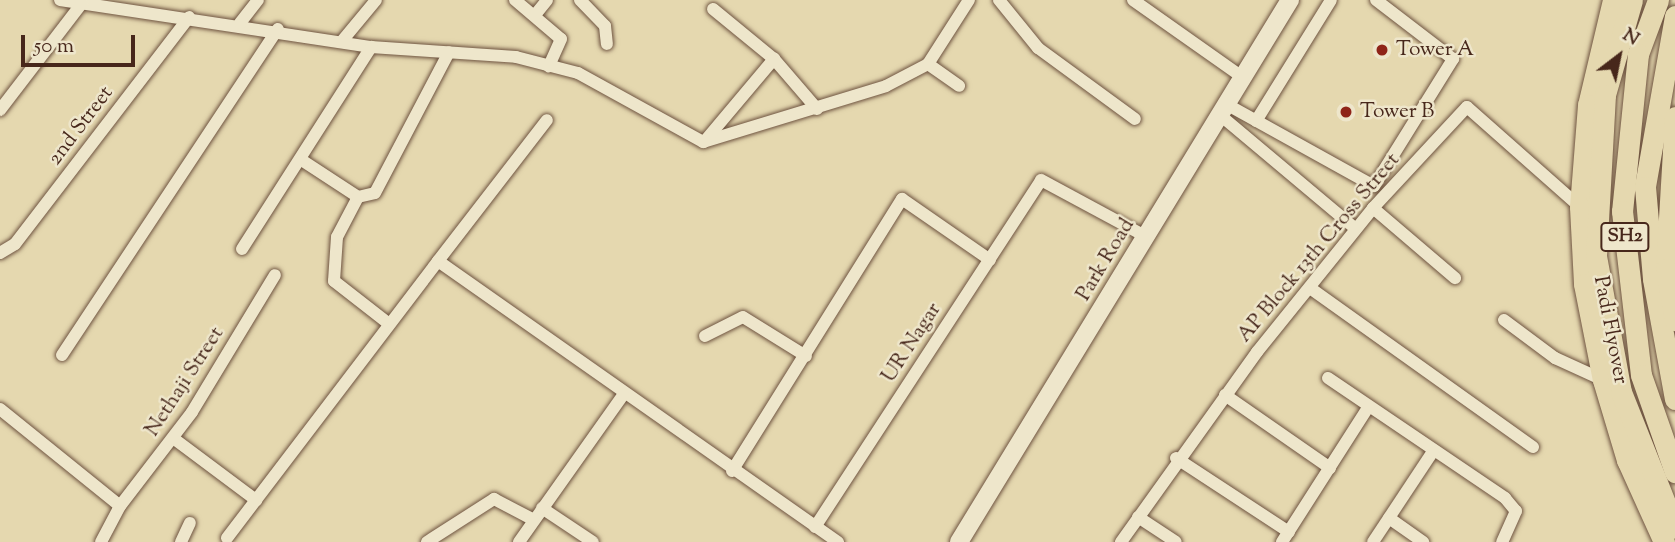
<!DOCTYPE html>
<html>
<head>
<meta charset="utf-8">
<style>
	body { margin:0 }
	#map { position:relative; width:1675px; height:542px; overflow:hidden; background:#e5d8af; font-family:"Sorts Mill Goudy",serif }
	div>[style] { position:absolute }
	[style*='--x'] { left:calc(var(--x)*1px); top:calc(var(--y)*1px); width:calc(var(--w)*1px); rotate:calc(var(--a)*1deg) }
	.roads { filter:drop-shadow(0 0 2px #6e5340) drop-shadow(0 0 2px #6e5340) }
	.street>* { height:12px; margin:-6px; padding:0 6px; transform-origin:6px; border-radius:6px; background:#eee6cb }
	.secondary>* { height:18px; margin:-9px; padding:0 9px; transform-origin:9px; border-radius:9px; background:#eee6cb }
	.primary>* { height:21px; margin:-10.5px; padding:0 10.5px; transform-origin:10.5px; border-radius:10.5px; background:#e5d8af }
	.dots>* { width:19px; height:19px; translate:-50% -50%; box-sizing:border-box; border:4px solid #eee6cb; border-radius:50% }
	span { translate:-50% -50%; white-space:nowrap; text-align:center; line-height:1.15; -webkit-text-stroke:5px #eee6cb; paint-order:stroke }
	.shield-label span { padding:2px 5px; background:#eee6cb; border:2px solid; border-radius:5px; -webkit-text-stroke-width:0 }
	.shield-label { font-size:19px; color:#47271b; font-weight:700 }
	.poi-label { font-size:21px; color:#47271b }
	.left { translate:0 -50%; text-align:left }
	.street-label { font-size:21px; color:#47271b }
	.north { position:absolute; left:1584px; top:21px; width:70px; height:70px; -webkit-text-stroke:5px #eee6cb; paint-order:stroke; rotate:32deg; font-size:19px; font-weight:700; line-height:28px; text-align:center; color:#47271b }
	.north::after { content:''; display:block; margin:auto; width:24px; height:32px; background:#47271b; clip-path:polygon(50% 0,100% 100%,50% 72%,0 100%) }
	.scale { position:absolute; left:21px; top:35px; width:114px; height:32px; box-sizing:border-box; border:4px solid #47271b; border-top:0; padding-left:9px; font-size:21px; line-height:24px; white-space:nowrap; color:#47271b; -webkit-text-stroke:5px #eee6cb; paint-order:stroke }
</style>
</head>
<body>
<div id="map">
	<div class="roads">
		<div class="street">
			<i style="--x:60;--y:0;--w:315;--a:8.6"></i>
			<i style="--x:371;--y:47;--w:145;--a:3.9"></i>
			<i style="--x:516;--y:57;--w:64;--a:14.5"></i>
			<i style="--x:578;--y:73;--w:143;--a:28.9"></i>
			<i style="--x:703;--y:142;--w:191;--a:-17"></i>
			<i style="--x:886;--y:86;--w:47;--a:-27.6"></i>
			<i style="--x:928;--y:64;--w:76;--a:-57.4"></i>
			<i style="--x:515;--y:0;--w:60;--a:40.3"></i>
			<i style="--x:561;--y:39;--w:30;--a:114"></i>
			<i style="--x:580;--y:0;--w:36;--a:46"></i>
			<i style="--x:605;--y:26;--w:18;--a:84"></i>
			<i style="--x:999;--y:0;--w:62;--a:50.9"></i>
			<i style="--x:1038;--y:48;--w:120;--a:36.2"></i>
			<i style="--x:1133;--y:0;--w:133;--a:35.2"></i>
			<i style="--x:713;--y:9;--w:79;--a:39.3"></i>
			<i style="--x:774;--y:59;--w:66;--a:49.3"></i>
			<i style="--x:535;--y:15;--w:19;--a:-51"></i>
			<i style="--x:240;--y:23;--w:29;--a:-52"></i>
			<i style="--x:342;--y:41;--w:53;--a:-50.3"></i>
			<i style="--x:928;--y:64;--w:38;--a:35"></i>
			<i style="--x:1226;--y:104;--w:169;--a:29"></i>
			<i style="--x:1374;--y:186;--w:150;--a:-58.1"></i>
			<i style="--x:1453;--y:59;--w:97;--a:-142.5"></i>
			<i style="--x:0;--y:110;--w:135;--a:-52.5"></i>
			<i style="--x:1220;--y:115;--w:177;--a:40"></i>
			<i style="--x:1256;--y:121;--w:142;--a:-58.2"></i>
			<i style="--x:704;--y:142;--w:109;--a:-49.9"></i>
			<i style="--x:300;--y:159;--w:69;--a:33.2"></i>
			<i style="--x:358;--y:197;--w:17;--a:-13"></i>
			<i style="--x:375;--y:193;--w:159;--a:-62.3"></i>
			<i style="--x:358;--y:197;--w:45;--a:117.7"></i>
			<i style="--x:337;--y:237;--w:44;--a:93.9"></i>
			<i style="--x:334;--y:281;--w:70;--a:38"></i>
			<i style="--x:1373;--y:208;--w:108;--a:40.5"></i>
			<i style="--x:242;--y:249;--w:240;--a:-57.4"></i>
			<i style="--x:0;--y:253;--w:17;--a:-31"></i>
			<i style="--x:15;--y:244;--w:286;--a:-52.5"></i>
			<i style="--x:438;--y:261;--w:178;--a:-52.3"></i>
			<i style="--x:1310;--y:288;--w:274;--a:35.5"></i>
			<i style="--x:1504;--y:320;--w:64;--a:36.7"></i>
			<i style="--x:1555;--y:358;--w:53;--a:24.6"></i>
			<i style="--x:705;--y:336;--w:42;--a:-26.6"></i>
			<i style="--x:743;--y:317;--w:74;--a:31.8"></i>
			<i style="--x:62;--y:355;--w:391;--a:-56.5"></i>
			<i style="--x:1328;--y:378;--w:214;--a:34.1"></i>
			<i style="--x:1505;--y:498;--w:17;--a:50"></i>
			<i style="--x:1516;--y:511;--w:34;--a:114"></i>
			<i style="--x:1225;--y:395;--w:128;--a:34.8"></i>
			<i style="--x:0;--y:409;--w:154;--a:38.9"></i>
			<i style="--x:173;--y:438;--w:104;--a:36.8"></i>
			<i style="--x:1176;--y:458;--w:135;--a:33.2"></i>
			<i style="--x:732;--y:471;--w:321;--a:-58"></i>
			<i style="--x:902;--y:199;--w:107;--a:34.7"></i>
			<i style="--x:542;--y:508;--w:61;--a:33.7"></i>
			<i style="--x:1138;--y:517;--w:45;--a:33.3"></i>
			<i style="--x:1389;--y:518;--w:42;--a:35.2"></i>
			<i style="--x:815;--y:527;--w:414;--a:-56.9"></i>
			<i style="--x:1041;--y:180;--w:120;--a:28.3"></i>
			<i style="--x:227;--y:538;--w:348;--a:-52.7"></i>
			<i style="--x:438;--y:261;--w:489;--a:35.1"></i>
			<i style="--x:101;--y:542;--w:41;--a:-62.2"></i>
			<i style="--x:120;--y:506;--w:118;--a:-52.5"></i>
			<i style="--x:192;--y:412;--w:160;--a:-58.8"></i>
			<i style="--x:181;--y:542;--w:21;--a:-65"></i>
			<i style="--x:427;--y:542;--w:80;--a:-32.7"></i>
			<i style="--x:494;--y:499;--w:45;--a:27.7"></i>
			<i style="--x:519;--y:542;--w:180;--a:-54.7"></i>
			<i style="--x:1121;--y:542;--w:234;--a:-54.4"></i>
			<i style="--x:1257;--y:352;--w:185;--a:-51.1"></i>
			<i style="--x:1373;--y:208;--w:138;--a:-47.1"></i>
			<i style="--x:1467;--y:107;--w:151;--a:41.5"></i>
			<i style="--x:1282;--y:542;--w:161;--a:-57.4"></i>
			<i style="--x:1373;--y:542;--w:110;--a:-56.5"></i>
		</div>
		<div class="secondary">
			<i style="--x:959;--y:542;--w:635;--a:-58.59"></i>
		</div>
		<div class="primary">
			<i style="--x:1613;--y:0;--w:108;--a:103.4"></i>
			<i style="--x:1588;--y:105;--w:102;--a:94.5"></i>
			<i style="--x:1580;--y:207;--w:77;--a:87"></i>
			<i style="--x:1584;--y:284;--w:98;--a:78.8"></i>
			<i style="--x:1603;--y:380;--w:84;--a:73.3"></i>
			<i style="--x:1627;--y:460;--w:90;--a:65.7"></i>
			<i style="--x:1632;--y:0;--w:99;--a:105.9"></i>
			<i style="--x:1605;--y:95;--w:161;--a:93.2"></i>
			<i style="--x:1596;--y:256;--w:138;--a:79.6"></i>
			<i style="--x:1621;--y:392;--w:146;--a:68.3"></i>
			<i style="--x:1658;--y:0;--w:58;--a:110.3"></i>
			<i style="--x:1638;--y:54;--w:158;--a:95.8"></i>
			<i style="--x:1622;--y:211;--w:165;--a:83.4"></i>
			<i style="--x:1641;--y:375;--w:103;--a:70.7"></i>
			<i style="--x:1675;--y:16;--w:174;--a:100"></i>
			<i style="--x:1645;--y:187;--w:92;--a:85"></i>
			<i style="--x:1653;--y:279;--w:122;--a:79.6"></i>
			<i style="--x:1675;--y:117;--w:152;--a:93.4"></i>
			<i style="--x:1666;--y:269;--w:52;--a:80"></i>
		</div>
	</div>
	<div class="dots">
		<i style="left:1382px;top:50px;background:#8f2418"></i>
		<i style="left:1346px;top:112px;background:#8f2418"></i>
	</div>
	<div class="shield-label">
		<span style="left:1625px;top:237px">SH2</span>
	</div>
	<div class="poi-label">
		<span class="left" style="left:1396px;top:50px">Tower A</span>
		<span class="left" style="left:1360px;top:112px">Tower B</span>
	</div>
	<div class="street-label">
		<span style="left:81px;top:126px;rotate:-53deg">2nd Street</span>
		<span style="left:1319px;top:248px;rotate:-50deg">AP Block 13th Cross Street</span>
		<span style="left:1106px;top:260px;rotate:-59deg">Park Road</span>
		<span style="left:1610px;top:330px;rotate:79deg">Padi Flyover</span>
		<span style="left:912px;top:343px;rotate:-57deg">UR Nagar</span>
		<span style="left:185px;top:382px;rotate:-57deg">Nethaji Street</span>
	</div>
	<div class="north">N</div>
	<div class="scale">50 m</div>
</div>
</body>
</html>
